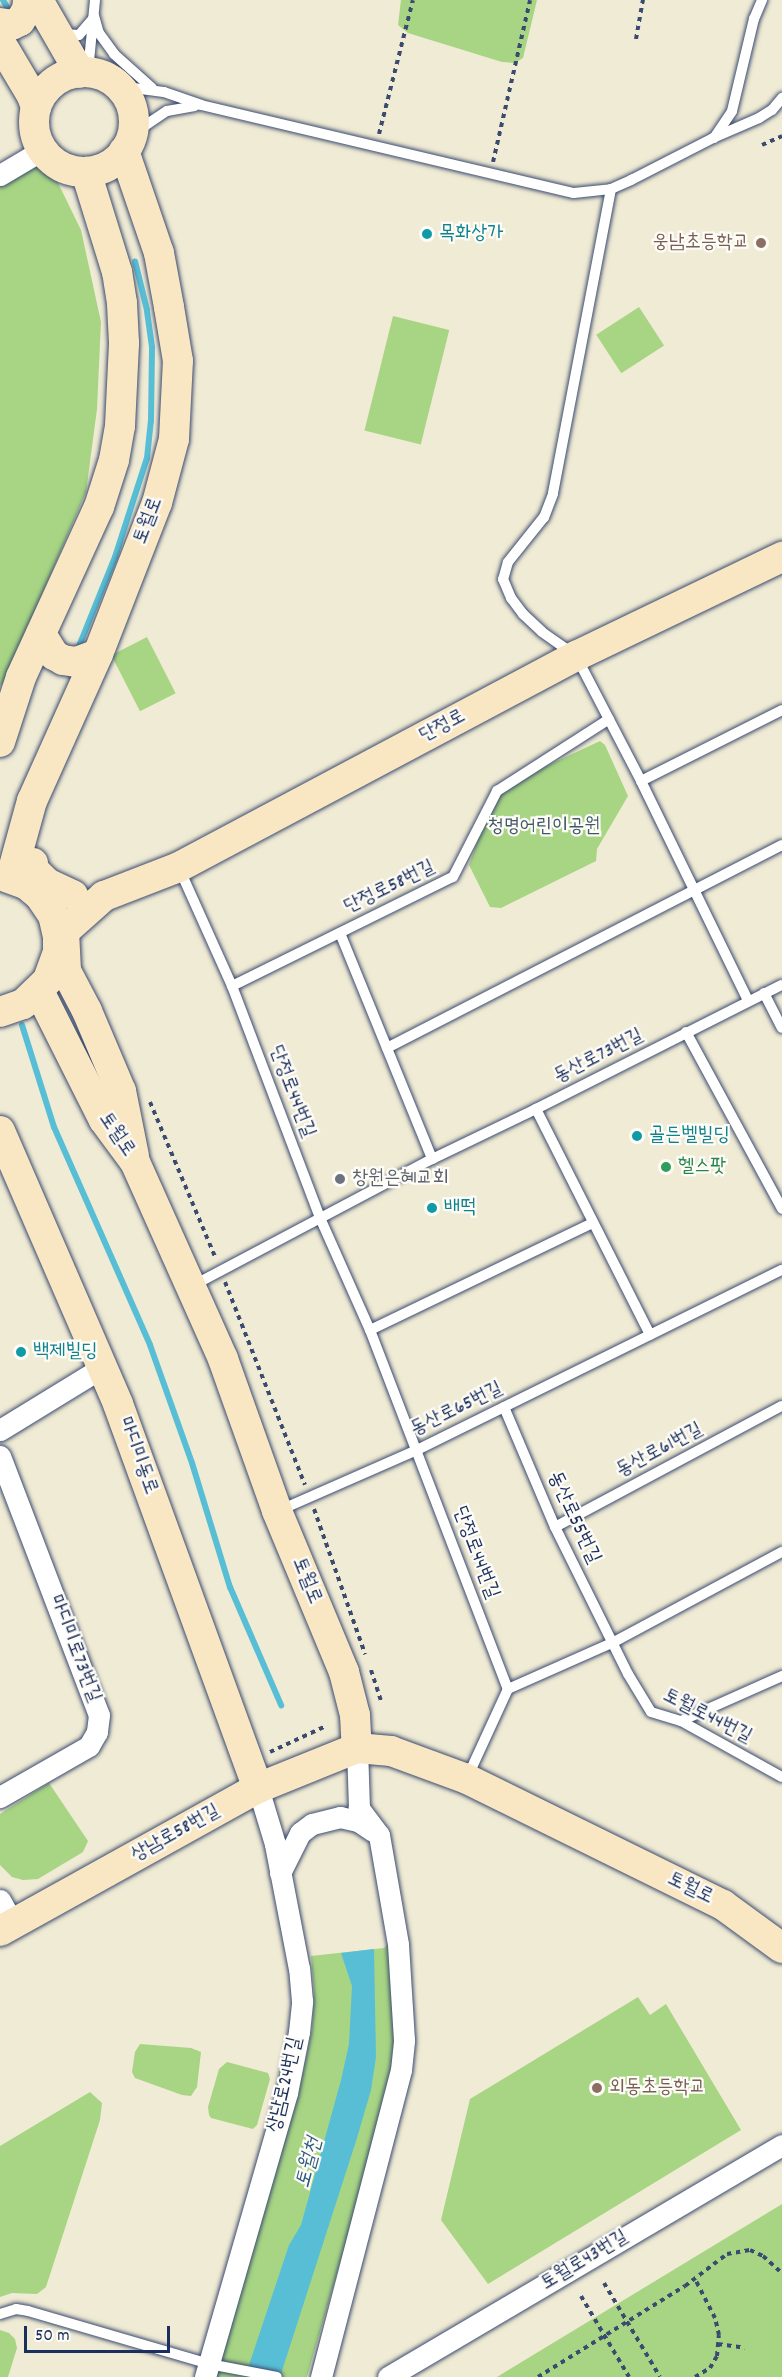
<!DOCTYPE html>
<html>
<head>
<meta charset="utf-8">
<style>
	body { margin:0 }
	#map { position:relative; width:782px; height:2377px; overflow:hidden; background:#f0ebd4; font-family:Dekko,"Poor Story",sans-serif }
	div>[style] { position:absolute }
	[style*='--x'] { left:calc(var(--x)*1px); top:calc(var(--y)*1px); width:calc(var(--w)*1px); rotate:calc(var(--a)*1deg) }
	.green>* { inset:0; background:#a7d583; transform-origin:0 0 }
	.water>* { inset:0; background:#58bed6 }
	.stream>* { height:6px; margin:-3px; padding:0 3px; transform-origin:3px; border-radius:3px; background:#58bed6 }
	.path>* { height:4px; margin-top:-2px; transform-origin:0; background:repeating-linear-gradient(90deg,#3b4b70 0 4.5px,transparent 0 9px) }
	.roads { filter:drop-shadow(0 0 2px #3b4b70) drop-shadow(0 0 2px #3b4b70) }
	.lane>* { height:10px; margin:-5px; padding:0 5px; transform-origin:5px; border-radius:5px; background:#fff }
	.street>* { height:21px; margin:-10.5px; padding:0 10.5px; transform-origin:10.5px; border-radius:10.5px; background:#fff }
	.secondary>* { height:30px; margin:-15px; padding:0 15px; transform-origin:15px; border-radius:15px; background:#f9e7c3 }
	.secondary>.ring { margin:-15px; padding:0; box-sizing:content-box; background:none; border:30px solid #f9e7c3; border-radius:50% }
	.dots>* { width:16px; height:16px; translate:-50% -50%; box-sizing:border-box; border:3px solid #fdfcf7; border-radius:50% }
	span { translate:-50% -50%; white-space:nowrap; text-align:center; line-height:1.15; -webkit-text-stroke:4.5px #fdfcf7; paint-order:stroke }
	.culture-label { font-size:20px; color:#0d838f }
	.left { translate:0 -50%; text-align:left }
	.education-label { font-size:20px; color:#785e54 }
	.right { translate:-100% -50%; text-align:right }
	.street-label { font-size:20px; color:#1b2f5e }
	.park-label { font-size:20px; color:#3e5867 }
	.leisure-label { font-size:20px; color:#27864d }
	.worship-label { font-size:20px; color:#5b616d }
	.water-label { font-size:21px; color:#2d5a82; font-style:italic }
	.scale { position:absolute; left:24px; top:2326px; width:146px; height:27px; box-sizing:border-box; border:3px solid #1b2f5e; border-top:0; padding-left:8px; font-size:18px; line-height:21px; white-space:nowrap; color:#1b2f5e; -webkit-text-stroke:4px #fdfcf7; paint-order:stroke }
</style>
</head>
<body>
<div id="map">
	<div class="green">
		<i style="clip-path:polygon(401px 0,537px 0,523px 58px,515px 63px,502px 62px,408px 33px,398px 25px)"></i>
		<i style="clip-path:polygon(42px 150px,81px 230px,101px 322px,97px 409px,86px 492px,5px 681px,0 686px,0 175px)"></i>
		<i style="left:639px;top:307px;width:46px;height:51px;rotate:57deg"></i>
		<i style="left:393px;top:316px;width:58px;height:118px;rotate:14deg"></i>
		<i style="left:147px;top:637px;width:63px;height:40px;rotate:63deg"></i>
		<i style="clip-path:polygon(600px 741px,605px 745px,628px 796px,597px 849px,596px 861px,501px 908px,490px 907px,469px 865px,488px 812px,501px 793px,523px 777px)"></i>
		<i style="clip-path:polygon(49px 1783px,88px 1841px,83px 1852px,38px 1879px,23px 1880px,12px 1877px,0 1865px,0 1814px)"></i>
		<i style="clip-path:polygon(388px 1944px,396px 1997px,393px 2060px,348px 2235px,307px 2377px,216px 2377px,303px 2071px,312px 2029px,314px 1990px,311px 1956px,384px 1948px)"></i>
		<i style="clip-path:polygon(638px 1997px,650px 2015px,666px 2004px,741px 2130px,488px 2284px,441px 2220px,470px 2099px)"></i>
		<i style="clip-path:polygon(140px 2044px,191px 2048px,201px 2052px,197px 2087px,191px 2096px,182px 2095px,135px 2078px,132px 2072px,135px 2052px)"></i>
		<i style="clip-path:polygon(227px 2062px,268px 2073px,270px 2079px,257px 2125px,253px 2129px,211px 2118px,209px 2115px,208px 2107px,219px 2069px)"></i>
		<i style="clip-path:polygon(90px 2092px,102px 2103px,100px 2120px,46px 2287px,37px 2294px,12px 2293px,0 2297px,0 2146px)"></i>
		<i style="clip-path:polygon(782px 2204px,782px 2377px,497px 2377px)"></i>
		<i style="clip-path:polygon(0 2330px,9px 2333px,15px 2339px,17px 2348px,8px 2377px,0 2377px)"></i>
	</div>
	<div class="water">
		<i style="clip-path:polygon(374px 1949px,376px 2057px,371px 2090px,357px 2138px,280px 2377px,245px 2377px,289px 2245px,301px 2225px,341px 2080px,349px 2044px,352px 1986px,341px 1953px)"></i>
	</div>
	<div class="stream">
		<i style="--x:3;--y:0;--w:13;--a:61"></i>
		<i style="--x:77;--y:651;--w:101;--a:-68"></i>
		<i style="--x:115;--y:557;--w:104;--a:-72.1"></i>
		<i style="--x:147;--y:458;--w:37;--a:-84"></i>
		<i style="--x:151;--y:421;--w:74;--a:-89.2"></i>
		<i style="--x:152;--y:347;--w:37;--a:-98"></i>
		<i style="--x:147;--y:310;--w:50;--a:-103.8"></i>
		<i style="--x:22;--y:1025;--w:107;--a:72.6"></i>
		<i style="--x:54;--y:1127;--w:238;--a:66.2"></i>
		<i style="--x:150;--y:1345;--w:125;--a:70.4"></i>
		<i style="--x:192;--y:1463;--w:130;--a:73"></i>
		<i style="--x:230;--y:1587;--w:129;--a:66.6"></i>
	</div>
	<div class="path">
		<i style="--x:636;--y:39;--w:40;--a:-80"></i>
		<i style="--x:379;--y:134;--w:138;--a:-75.8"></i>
		<i style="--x:762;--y:145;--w:22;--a:-24"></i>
		<i style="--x:493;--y:162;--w:166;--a:-77.1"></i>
		<i style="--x:150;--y:1102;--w:170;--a:67.2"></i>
		<i style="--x:225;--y:1282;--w:218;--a:68.5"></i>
		<i style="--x:314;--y:1509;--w:154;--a:70.6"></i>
		<i style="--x:371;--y:1670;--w:32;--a:72"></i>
		<i style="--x:270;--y:1752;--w:62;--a:-24.9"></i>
		<i style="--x:604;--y:2283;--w:109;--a:59.2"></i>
		<i style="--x:581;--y:2296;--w:94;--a:59.3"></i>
		<i style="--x:718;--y:2344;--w:27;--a:8"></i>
		<i style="--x:538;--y:2377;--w:173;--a:-31.8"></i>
		<i style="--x:685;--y:2286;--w:53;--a:-37.3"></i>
		<i style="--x:727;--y:2254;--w:23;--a:-10"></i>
		<i style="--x:750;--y:2250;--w:14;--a:25"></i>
		<i style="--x:763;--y:2256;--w:25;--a:42"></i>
		<i style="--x:695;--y:2377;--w:17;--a:-31"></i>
		<i style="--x:710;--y:2368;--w:14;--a:-60"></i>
		<i style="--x:717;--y:2356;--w:21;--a:-85"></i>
		<i style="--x:719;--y:2335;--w:17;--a:-103"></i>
		<i style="--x:715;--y:2318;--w:44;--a:-117.1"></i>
	</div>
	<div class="roads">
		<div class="lane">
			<i style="--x:95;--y:0;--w:61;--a:95.6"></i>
			<i style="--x:89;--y:61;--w:17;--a:57"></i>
			<i style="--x:94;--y:16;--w:18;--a:74"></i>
			<i style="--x:99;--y:33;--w:26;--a:54"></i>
			<i style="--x:114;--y:54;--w:51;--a:41.8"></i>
			<i style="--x:62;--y:34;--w:17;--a:3"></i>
			<i style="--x:79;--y:35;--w:21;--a:-49"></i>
			<i style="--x:118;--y:86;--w:46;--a:7.4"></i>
			<i style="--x:164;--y:92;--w:39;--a:19"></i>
			<i style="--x:201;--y:105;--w:383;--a:13.3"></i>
			<i style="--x:574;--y:193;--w:37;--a:-6"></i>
			<i style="--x:611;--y:189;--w:22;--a:-24"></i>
			<i style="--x:631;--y:180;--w:92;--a:-27.1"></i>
			<i style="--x:713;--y:138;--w:50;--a:-23.5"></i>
			<i style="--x:759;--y:118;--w:15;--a:-32"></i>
			<i style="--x:772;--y:110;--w:16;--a:-50"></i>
			<i style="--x:714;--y:138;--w:32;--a:-56"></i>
			<i style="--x:732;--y:111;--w:95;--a:-76.6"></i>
			<i style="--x:754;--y:19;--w:21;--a:-67"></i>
			<i style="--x:129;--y:143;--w:18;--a:-52"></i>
			<i style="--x:140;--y:129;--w:32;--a:-34"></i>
			<i style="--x:167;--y:111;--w:28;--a:-10"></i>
			<i style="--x:611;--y:189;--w:310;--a:100.8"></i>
			<i style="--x:553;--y:494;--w:25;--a:111"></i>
			<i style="--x:544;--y:517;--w:58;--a:128.7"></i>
			<i style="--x:508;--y:562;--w:18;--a:106"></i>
			<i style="--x:503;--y:579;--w:21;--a:67"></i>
			<i style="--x:511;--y:598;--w:20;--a:53"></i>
			<i style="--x:523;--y:614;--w:26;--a:43"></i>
			<i style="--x:542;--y:632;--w:42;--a:35.2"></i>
			<i style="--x:576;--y:656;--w:141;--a:62.5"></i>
			<i style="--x:641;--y:781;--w:244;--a:64"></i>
			<i style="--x:641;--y:781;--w:158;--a:-26.7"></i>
			<i style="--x:179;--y:868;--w:129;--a:65.8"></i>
			<i style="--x:232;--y:986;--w:250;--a:69.2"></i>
			<i style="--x:321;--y:1220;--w:120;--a:66"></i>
			<i style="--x:370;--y:1330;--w:385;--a:69"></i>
			<i style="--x:340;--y:933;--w:244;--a:67.8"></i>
			<i style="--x:232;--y:986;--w:246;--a:-26.3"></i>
			<i style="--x:453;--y:877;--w:97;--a:-62.9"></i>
			<i style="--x:497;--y:791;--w:133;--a:-32.7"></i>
			<i style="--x:764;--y:993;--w:39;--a:63"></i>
			<i style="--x:686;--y:1032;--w:201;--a:61.5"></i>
			<i style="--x:387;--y:1048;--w:444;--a:-27.2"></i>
			<i style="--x:536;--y:1109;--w:253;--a:63.2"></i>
			<i style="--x:192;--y:1286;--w:272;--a:-27.9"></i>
			<i style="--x:432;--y:1159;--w:115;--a:-25.7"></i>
			<i style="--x:536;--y:1109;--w:275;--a:-26.8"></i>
			<i style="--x:370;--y:1330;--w:246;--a:-25.7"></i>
			<i style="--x:504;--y:1407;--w:130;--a:67"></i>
			<i style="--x:555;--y:1527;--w:164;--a:63.6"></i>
			<i style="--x:628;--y:1674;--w:44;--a:58.8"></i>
			<i style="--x:651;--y:1712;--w:31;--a:17"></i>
			<i style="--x:681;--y:1721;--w:115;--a:29"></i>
			<i style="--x:278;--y:1511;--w:152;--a:-23.7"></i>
			<i style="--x:417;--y:1450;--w:407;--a:-26.3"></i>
			<i style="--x:555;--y:1527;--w:257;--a:-28.1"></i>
			<i style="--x:681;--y:1721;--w:111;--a:-24"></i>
			<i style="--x:467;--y:1778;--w:98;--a:-65.3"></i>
			<i style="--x:508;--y:1689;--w:114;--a:-23.9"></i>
			<i style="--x:612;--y:1643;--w:193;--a:-28.2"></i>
			<i style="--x:0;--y:2314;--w:17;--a:-17"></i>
			<i style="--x:16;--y:2309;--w:12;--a:9"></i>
			<i style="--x:28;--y:2311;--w:189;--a:16.3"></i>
			<i style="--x:209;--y:2364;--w:69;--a:10.8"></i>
		</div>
		<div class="street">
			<i style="--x:0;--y:175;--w:49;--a:-30.8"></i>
			<i style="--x:0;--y:1430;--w:121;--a:-31.5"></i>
			<i style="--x:0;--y:1456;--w:277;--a:69.1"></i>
			<i style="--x:99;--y:1715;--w:17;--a:97"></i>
			<i style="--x:97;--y:1732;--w:16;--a:120"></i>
			<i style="--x:89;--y:1746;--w:103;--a:150.2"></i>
			<i style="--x:280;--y:1873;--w:45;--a:-63.4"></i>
			<i style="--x:300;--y:1833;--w:15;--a:-37"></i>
			<i style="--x:312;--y:1824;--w:29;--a:-14"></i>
			<i style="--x:340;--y:1817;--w:18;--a:13"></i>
			<i style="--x:358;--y:1821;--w:18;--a:34"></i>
			<i style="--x:0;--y:1900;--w:26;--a:61"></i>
			<i style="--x:205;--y:2377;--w:296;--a:-73.9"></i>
			<i style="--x:287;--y:2093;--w:62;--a:-78.9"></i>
			<i style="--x:299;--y:2032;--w:31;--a:-84"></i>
			<i style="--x:302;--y:2001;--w:32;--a:-95"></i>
			<i style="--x:299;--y:1969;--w:127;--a:-100.9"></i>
			<i style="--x:275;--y:1844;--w:59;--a:-106.9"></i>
			<i style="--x:321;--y:2377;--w:317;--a:-75.4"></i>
			<i style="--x:401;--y:2070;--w:30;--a:-84"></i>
			<i style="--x:404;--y:2040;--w:96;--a:-93.6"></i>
			<i style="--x:398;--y:1944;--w:111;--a:-99.9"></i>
			<i style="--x:379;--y:1835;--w:34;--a:-127"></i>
			<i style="--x:359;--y:1808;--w:60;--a:-91.9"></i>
			<i style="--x:388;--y:2377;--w:457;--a:-30.5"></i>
		</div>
		<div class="secondary">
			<i style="--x:38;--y:0;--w:84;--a:60.1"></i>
			<i style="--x:0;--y:23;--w:12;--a:9"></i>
			<i style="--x:12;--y:25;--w:9;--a:-27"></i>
			<i style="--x:20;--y:21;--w:13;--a:-58"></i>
			<i style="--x:27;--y:10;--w:10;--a:-84"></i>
			<i style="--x:0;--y:42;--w:63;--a:59.3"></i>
			<i style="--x:32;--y:96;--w:12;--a:70"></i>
			<i class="ring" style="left:34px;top:72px;width:70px;height:70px"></i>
			<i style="--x:41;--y:634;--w:25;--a:58"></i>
			<i style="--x:54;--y:655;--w:10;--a:29"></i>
			<i style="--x:63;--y:660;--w:13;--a:9"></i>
			<i style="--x:76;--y:662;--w:23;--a:-20"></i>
			<i style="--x:0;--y:742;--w:68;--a:-72.1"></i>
			<i style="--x:21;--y:677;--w:187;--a:-65.4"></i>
			<i style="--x:99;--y:507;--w:49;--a:-72.3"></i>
			<i style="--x:114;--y:460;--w:35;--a:-80"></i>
			<i style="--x:120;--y:426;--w:83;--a:-87.2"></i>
			<i style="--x:124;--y:343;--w:40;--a:-92.9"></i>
			<i style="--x:122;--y:303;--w:31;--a:-99"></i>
			<i style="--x:117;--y:272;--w:105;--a:-107.2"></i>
			<i style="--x:33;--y:863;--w:6;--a:90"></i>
			<i style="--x:33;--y:869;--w:20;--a:45"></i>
			<i style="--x:47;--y:883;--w:29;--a:25"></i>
			<i style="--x:0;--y:875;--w:29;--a:20"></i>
			<i style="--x:27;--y:885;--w:17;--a:40"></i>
			<i style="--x:40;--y:896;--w:23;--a:56"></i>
			<i style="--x:53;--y:915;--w:23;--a:77"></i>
			<i style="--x:58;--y:937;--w:15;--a:90"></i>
			<i style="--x:58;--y:952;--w:30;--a:110"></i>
			<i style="--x:48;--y:980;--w:35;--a:136"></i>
			<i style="--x:23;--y:1004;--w:24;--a:161"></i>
			<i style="--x:11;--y:877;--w:79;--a:-74.6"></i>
			<i style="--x:32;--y:801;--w:161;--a:-65.8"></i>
			<i style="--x:98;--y:654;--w:162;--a:-68.7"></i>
			<i style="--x:157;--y:503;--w:66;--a:-75.1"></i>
			<i style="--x:174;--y:439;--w:78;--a:-87.1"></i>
			<i style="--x:178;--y:361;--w:55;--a:-99.5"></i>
			<i style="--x:169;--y:307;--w:55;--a:-100.5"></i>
			<i style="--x:159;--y:253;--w:108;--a:-108.9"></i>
			<i style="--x:64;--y:931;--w:40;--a:87.1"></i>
			<i style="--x:66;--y:971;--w:45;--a:62.3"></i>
			<i style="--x:87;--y:1011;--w:87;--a:67"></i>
			<i style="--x:121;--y:1091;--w:66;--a:78.7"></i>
			<i style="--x:58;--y:937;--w:62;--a:-41.7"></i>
			<i style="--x:104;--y:896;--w:80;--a:-21.1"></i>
			<i style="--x:179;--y:867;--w:450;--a:-28"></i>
			<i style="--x:576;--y:656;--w:229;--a:-25.7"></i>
			<i style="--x:39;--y:991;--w:144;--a:63.3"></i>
			<i style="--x:104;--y:1120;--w:52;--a:53.6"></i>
			<i style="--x:135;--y:1162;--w:216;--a:65.9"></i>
			<i style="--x:223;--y:1359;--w:161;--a:70.4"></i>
			<i style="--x:277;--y:1511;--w:174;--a:67.4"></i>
			<i style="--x:344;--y:1672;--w:44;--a:75.7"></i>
			<i style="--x:355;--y:1715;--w:33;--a:87"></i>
			<i style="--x:0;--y:1131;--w:297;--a:66.6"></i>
			<i style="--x:118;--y:1404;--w:409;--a:70"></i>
			<i style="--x:0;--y:1931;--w:295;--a:-29"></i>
			<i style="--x:258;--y:1788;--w:107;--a:-22"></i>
			<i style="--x:357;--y:1748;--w:34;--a:5"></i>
			<i style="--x:391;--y:1751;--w:81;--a:20.2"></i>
			<i style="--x:467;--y:1779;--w:285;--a:26.2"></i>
			<i style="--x:723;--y:1905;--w:73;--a:36.1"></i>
		</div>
	</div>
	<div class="dots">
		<i style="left:427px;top:234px;background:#0f9aa8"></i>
		<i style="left:761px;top:243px;background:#8d6e63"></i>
		<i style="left:637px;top:1136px;background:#0f9aa8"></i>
		<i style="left:666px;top:1167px;background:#2e9e5b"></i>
		<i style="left:340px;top:1179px;background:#6b7280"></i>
		<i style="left:432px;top:1208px;background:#0f9aa8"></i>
		<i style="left:21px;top:1352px;background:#0f9aa8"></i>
		<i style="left:597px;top:2088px;background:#8d6e63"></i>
	</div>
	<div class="culture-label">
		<span class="left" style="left:439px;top:234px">목화상가</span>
		<span class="left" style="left:649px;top:1136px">골든벨빌딩</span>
		<span class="left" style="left:444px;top:1208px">배떡</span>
		<span class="left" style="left:33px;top:1352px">백제빌딩</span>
	</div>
	<div class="education-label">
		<span class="right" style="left:749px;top:243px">웅남초등학교</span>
		<span class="left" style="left:609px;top:2088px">외동초등학교</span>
	</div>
	<div class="street-label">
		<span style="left:149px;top:521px;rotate:-69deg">토월로</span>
		<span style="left:443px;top:727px;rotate:-28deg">단정로</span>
		<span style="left:390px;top:888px;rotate:-26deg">단정로58번길</span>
		<span style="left:599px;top:1057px;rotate:-27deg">동산로73번길</span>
		<span style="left:291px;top:1092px;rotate:69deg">단정로44번길</span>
		<span style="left:116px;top:1135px;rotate:56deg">토월로</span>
		<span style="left:457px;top:1410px;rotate:-26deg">동산로65번길</span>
		<span style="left:660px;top:1451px;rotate:-28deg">동산로61번길</span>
		<span style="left:137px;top:1456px;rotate:70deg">마디미동로</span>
		<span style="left:573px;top:1518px;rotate:65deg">동산로55번길</span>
		<span style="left:475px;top:1553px;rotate:69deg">단정로44번길</span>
		<span style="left:306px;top:1581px;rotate:68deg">토월로</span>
		<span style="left:74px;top:1649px;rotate:69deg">마디미로73번길</span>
		<span style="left:707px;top:1717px;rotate:27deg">토월로44번길</span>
		<span style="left:176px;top:1834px;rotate:-29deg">상남로58번길</span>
		<span style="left:690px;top:1889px;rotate:26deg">토월로</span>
		<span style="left:286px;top:2085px;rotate:-77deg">상남로24번길</span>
		<span style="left:585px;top:2261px;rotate:-31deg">토월로43번길</span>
	</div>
	<div class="park-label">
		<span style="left:544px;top:827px">청명어린이공원</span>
	</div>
	<div class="leisure-label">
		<span class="left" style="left:678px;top:1167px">헬스팟</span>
	</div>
	<div class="worship-label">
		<span class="left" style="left:352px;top:1179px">창원은혜교회</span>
	</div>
	<div class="water-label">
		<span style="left:310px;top:2163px;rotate:-75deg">토월천</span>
	</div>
	<div class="scale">50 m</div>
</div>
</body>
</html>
